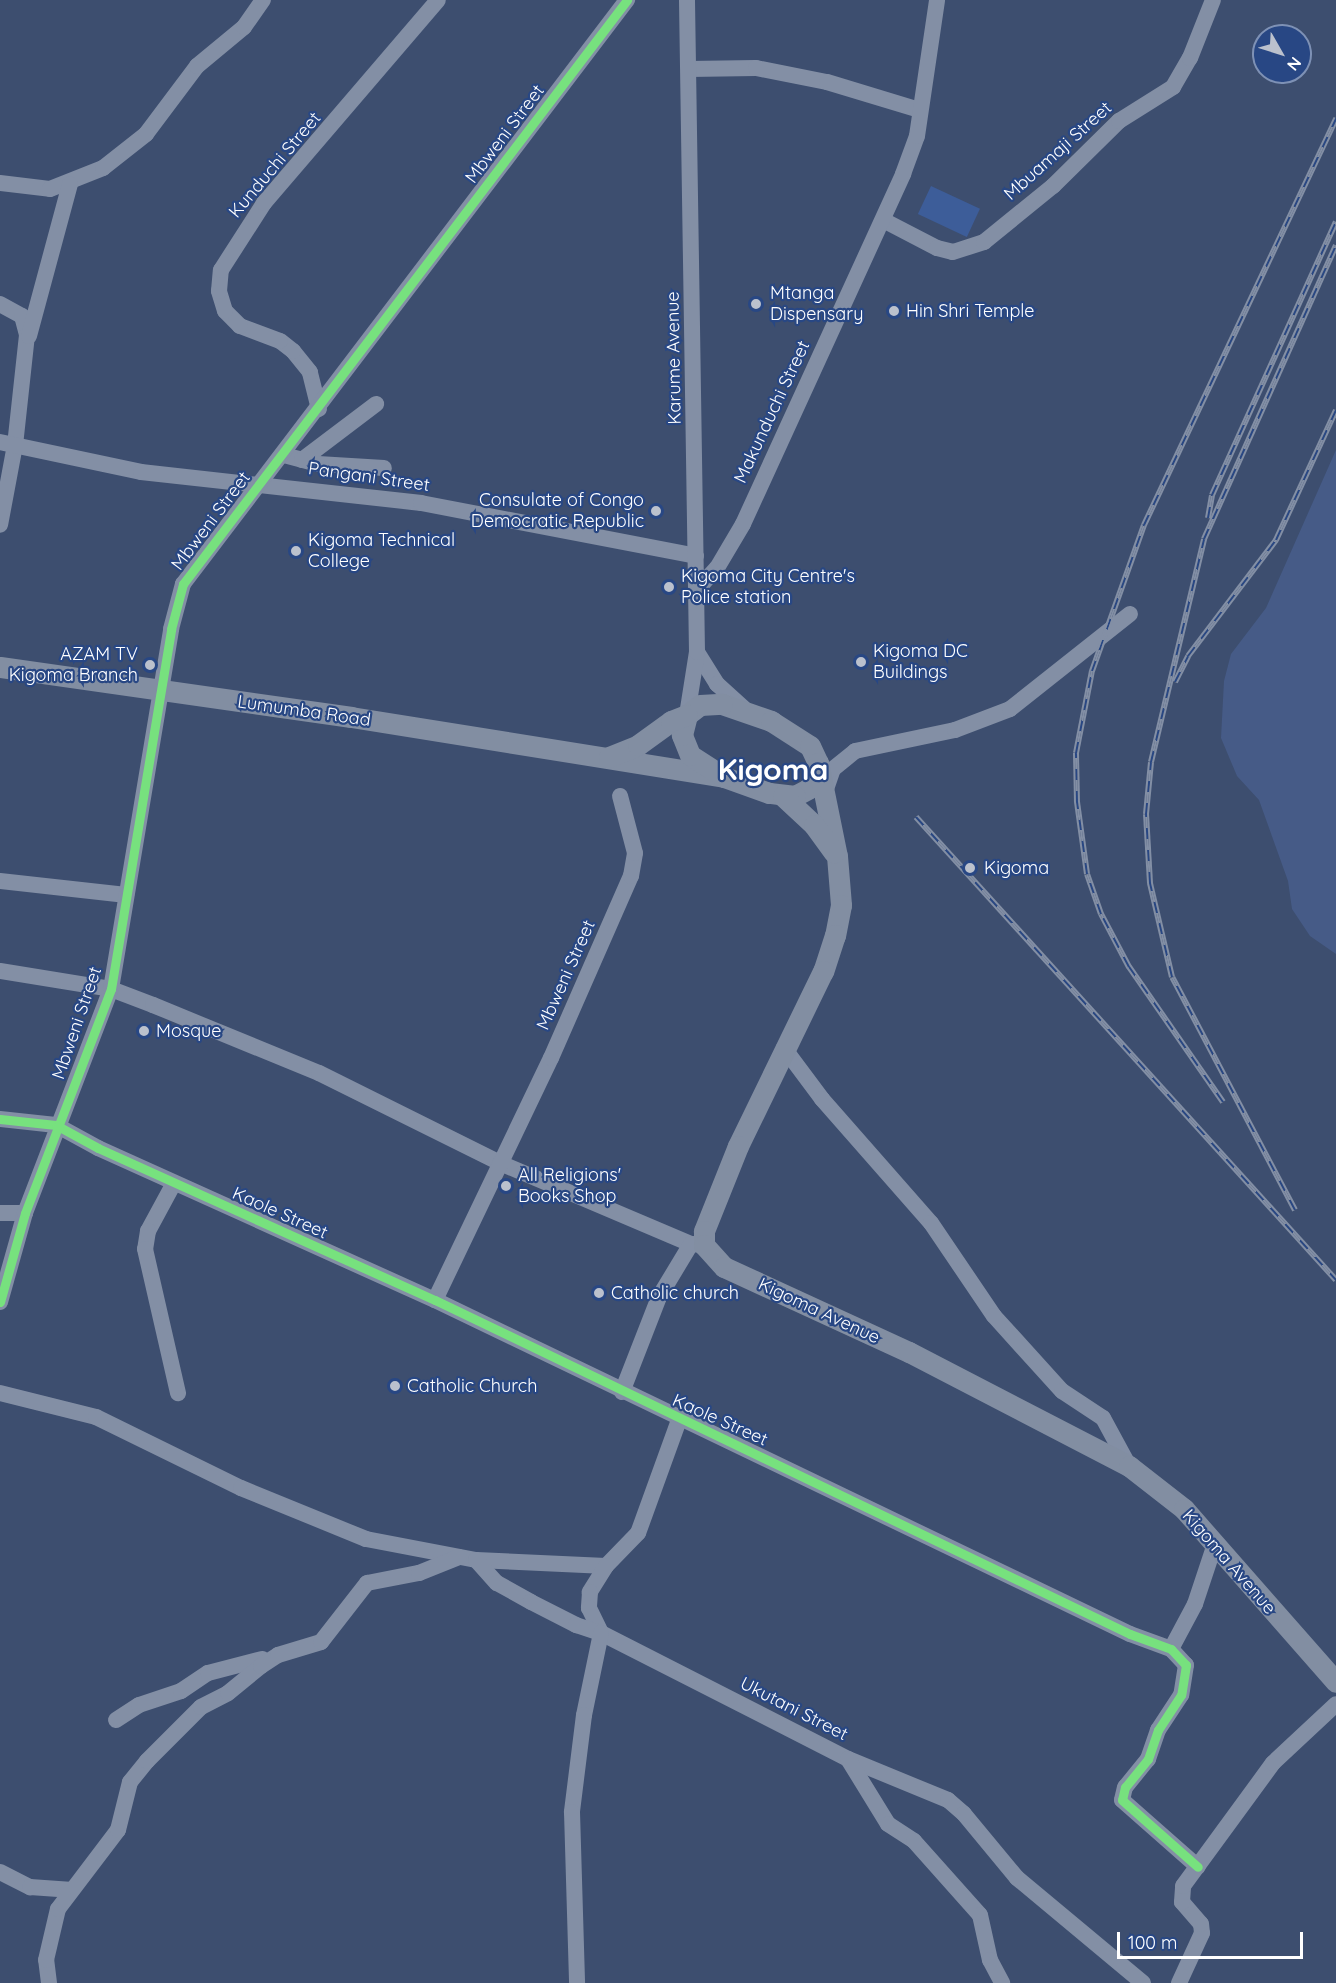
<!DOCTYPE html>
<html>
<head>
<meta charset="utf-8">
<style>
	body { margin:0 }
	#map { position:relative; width:1336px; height:1983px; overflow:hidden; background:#3d4e6f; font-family:Quicksand,sans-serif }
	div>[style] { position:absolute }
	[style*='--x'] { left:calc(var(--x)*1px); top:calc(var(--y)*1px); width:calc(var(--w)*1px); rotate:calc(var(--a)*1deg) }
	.green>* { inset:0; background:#3d5d99; transform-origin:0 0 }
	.water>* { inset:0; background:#465b87 }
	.minor>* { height:16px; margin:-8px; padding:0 8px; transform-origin:8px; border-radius:8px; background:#838fa5 }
	.major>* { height:21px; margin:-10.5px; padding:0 10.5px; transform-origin:10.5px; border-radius:10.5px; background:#828ea2 }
	.rail>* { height:6px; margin-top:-3px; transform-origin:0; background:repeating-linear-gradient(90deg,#284784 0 11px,#838fa5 0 22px); box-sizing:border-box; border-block:2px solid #838fa5 }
	.cycleway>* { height:9px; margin:-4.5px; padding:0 4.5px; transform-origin:4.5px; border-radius:4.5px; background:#77e17e }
	.dots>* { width:16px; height:16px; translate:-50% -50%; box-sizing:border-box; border:3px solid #284784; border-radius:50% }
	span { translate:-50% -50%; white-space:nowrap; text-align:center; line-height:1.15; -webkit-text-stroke:4.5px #284784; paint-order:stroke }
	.street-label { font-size:18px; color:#fff }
	.poi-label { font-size:18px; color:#fff }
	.left { translate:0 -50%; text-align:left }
	.right { translate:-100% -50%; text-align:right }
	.town-label { font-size:30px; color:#fff; font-weight:700 }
	.north { position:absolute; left:1252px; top:24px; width:60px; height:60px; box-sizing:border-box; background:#284784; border:2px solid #7e91b5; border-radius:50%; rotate:129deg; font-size:16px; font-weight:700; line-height:24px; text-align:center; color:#fff }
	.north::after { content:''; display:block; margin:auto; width:21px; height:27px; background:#bbc1cd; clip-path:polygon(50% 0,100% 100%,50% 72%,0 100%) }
	.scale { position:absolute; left:1117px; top:1932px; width:186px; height:27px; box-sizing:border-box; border:3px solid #fff; border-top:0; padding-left:8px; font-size:18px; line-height:21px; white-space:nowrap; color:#fff; -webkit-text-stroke:4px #284784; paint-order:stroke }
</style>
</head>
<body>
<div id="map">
	<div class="green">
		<i style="left:931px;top:186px;width:54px;height:31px;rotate:25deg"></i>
	</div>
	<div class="water">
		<i style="clip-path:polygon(1336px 450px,1336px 954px,1310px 936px,1292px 909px,1288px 881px,1259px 800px,1237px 776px,1221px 738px,1224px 681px,1231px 654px,1266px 608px)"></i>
	</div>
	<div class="minor">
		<i style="--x:689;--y:69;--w:67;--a:-0.9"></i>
		<i style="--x:756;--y:68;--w:72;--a:11.2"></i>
		<i style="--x:827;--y:82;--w:97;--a:16.8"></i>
		<i style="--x:0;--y:183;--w:50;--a:6.8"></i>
		<i style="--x:50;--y:189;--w:57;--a:-21.6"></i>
		<i style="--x:103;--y:168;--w:55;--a:-38.3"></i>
		<i style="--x:146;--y:134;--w:85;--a:-53.1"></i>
		<i style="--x:197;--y:66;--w:61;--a:-39.7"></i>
		<i style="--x:244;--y:27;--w:33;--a:-55"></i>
		<i style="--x:883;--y:220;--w:61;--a:27.4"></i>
		<i style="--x:937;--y:248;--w:16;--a:14"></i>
		<i style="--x:953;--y:252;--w:33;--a:-18"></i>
		<i style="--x:984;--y:242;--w:89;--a:-39.1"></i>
		<i style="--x:1053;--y:186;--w:93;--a:-44.6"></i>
		<i style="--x:1119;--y:121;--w:64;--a:-32.2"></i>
		<i style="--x:1173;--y:87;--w:34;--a:-60"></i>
		<i style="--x:1190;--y:58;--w:62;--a:-68.4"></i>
		<i style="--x:0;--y:304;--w:25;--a:29"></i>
		<i style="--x:22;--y:316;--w:20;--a:75"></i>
		<i style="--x:27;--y:335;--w:111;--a:96.2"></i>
		<i style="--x:15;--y:445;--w:81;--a:100.6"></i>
		<i style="--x:29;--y:336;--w:157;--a:-74.9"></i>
		<i style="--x:319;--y:409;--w:38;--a:-104"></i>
		<i style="--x:310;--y:372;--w:27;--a:-129"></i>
		<i style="--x:293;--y:351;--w:16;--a:-142"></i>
		<i style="--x:280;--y:341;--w:43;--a:-159.4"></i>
		<i style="--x:240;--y:326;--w:21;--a:-135"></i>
		<i style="--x:225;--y:311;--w:21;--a:-107"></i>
		<i style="--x:219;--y:291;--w:21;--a:-85"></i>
		<i style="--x:221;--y:270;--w:80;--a:-57.3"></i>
		<i style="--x:264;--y:203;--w:267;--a:-49.4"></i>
		<i style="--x:0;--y:442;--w:144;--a:12"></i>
		<i style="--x:141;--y:472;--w:282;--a:6.3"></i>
		<i style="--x:421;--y:503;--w:280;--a:10.9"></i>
		<i style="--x:284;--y:455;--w:35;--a:15"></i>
		<i style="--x:318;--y:464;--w:66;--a:3.5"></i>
		<i style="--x:302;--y:460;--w:93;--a:-37.1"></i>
		<i style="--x:696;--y:591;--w:31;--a:-48"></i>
		<i style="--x:717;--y:568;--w:51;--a:-59.4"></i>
		<i style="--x:743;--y:524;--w:385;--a:-65.4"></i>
		<i style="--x:903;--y:174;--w:40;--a:-69.8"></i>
		<i style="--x:917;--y:136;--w:137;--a:-81.6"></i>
		<i style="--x:697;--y:652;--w:38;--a:58"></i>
		<i style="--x:717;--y:684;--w:36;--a:42"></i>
		<i style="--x:687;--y:715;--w:64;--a:-81"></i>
		<i style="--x:697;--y:652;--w:652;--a:-90.88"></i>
		<i style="--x:825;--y:792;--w:24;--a:-71"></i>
		<i style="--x:833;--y:769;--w:28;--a:-39"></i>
		<i style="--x:855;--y:751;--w:102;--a:-11.9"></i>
		<i style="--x:955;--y:730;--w:59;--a:-20.9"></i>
		<i style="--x:1010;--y:709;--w:153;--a:-38.4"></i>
		<i style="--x:0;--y:881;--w:127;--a:6.3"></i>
		<i style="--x:0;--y:971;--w:112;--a:9.2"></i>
		<i style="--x:111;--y:989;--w:45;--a:20.9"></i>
		<i style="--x:153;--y:1005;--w:179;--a:22.3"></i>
		<i style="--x:319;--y:1073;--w:202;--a:26.4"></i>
		<i style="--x:500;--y:1163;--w:207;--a:23"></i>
		<i style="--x:691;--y:1244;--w:13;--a:4"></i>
		<i style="--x:784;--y:1048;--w:64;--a:53.3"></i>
		<i style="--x:822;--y:1099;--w:165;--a:48.7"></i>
		<i style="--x:931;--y:1223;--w:112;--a:55.9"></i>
		<i style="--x:994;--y:1316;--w:101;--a:47.8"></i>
		<i style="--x:1062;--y:1391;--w:49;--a:33.4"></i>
		<i style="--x:1103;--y:1418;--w:55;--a:61.6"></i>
		<i style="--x:0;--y:1119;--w:56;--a:6.1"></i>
		<i style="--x:56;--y:1125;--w:48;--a:28.7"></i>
		<i style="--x:98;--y:1148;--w:370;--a:24.3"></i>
		<i style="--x:435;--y:1300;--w:771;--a:25.67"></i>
		<i style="--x:1130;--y:1634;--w:44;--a:20.1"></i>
		<i style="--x:1171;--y:1649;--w:22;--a:47"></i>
		<i style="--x:1186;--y:1665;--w:30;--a:99"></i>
		<i style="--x:1181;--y:1695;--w:42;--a:123.3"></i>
		<i style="--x:1158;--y:1730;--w:31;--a:109"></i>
		<i style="--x:1148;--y:1759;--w:36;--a:129"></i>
		<i style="--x:1125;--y:1787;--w:13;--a:103"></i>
		<i style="--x:1122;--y:1800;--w:101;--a:41.4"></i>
		<i style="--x:174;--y:1183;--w:55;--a:118.4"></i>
		<i style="--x:148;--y:1231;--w:18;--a:99"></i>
		<i style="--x:145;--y:1249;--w:148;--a:77.1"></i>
		<i style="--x:0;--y:1213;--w:25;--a:0"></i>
		<i style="--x:435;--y:1300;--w:268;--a:-64.4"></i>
		<i style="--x:551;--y:1058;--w:199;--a:-66.3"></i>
		<i style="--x:631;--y:876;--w:23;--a:-80"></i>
		<i style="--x:635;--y:853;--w:59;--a:-104.7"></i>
		<i style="--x:0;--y:1302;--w:92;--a:-74.3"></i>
		<i style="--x:25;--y:1213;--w:240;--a:-69"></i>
		<i style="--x:111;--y:989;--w:365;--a:-80.5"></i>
		<i style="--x:171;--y:629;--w:47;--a:-75.1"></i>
		<i style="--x:183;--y:584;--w:734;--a:-52.76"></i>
		<i style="--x:622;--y:1392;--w:102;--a:-68.7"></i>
		<i style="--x:659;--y:1297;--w:62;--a:-58.9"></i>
		<i style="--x:0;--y:1393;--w:99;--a:14"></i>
		<i style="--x:96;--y:1417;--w:161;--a:26.1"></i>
		<i style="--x:241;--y:1488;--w:135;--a:22.2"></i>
		<i style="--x:366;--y:1539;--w:112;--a:10.8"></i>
		<i style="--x:476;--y:1560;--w:130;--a:2.6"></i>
		<i style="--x:679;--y:1420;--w:120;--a:109.9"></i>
		<i style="--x:638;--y:1533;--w:46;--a:134.1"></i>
		<i style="--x:606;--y:1566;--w:31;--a:122"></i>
		<i style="--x:590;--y:1592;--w:16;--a:94"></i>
		<i style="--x:589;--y:1608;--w:28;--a:64"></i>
		<i style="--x:601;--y:1633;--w:277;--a:27"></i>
		<i style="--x:848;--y:1759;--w:108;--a:22.3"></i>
		<i style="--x:948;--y:1800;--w:21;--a:41"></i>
		<i style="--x:964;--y:1814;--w:83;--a:50.4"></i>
		<i style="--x:1017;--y:1878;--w:164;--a:39.8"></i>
		<i style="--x:476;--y:1560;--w:31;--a:48"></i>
		<i style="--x:497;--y:1583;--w:39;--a:29"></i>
		<i style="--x:531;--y:1602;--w:51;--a:27.1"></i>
		<i style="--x:576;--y:1625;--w:26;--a:18"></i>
		<i style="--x:601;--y:1633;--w:84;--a:101.7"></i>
		<i style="--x:584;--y:1715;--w:98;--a:97.1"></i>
		<i style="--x:572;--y:1812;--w:171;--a:88.3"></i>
		<i style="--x:1171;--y:1649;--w:51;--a:-61.9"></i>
		<i style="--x:1195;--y:1604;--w:60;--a:-71.6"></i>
		<i style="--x:116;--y:1720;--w:27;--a:-33"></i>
		<i style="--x:139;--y:1705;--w:44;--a:-18.4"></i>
		<i style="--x:181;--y:1691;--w:32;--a:-34"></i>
		<i style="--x:208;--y:1673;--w:56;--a:-14.5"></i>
		<i style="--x:848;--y:1759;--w:76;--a:58.4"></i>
		<i style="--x:888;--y:1824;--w:31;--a:33"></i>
		<i style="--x:914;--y:1841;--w:99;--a:48.3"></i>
		<i style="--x:980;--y:1915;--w:46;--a:77.5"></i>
		<i style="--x:990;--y:1960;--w:26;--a:62"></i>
		<i style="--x:0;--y:1872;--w:34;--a:27"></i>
		<i style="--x:30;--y:1887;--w:39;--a:4"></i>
		<i style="--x:49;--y:1983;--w:23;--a:-97"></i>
		<i style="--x:46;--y:1960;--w:52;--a:-76.8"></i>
		<i style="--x:58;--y:1909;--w:99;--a:-52.8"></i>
		<i style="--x:118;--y:1830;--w:49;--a:-76"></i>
		<i style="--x:130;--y:1782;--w:27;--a:-51"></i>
		<i style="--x:147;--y:1761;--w:76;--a:-45"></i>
		<i style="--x:201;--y:1707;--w:30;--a:-27"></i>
		<i style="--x:228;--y:1693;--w:43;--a:-39.3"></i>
		<i style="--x:261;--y:1666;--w:20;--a:-33"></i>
		<i style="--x:278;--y:1655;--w:45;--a:-16.8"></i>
		<i style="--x:321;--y:1642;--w:75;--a:-52.1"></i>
		<i style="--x:367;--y:1583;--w:53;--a:-10.9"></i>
		<i style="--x:419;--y:1573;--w:43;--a:-21.8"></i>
		<i style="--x:1179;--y:1983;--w:55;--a:-65.3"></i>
		<i style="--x:1202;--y:1933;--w:9;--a:-96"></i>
		<i style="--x:1201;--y:1924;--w:29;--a:-131"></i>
		<i style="--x:1182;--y:1902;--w:16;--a:-86"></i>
		<i style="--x:1183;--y:1886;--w:152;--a:-53.8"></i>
		<i style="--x:1273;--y:1763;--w:86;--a:-43.1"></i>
	</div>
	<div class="major">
		<i style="--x:0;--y:667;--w:355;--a:8.1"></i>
		<i style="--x:351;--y:717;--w:378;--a:9.1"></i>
		<i style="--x:722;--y:704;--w:52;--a:19.1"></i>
		<i style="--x:771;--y:721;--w:46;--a:32.7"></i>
		<i style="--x:810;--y:746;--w:19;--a:65"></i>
		<i style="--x:818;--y:763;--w:17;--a:100"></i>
		<i style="--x:815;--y:780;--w:11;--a:128"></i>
		<i style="--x:808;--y:789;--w:15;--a:152"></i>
		<i style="--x:795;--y:796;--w:26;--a:-173"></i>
		<i style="--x:769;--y:793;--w:48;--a:-160.4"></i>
		<i style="--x:724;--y:777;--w:40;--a:-147.1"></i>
		<i style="--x:690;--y:755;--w:22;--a:-112"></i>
		<i style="--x:682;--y:735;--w:21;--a:-76"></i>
		<i style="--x:687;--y:715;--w:16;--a:-38"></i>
		<i style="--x:700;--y:705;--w:22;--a:-3"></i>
		<i style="--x:609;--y:757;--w:31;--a:-22"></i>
		<i style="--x:638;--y:745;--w:41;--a:-36"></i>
		<i style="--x:671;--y:721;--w:17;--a:-21"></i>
		<i style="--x:818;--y:763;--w:95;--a:78.5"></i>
		<i style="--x:837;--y:856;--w:49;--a:85.3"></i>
		<i style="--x:841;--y:905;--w:31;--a:101"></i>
		<i style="--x:835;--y:935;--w:38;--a:108"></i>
		<i style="--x:823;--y:971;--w:195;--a:115.9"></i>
		<i style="--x:738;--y:1146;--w:92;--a:111.8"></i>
		<i style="--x:704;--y:1231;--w:14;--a:90"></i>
		<i style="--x:704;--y:1245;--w:30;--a:48"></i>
		<i style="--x:724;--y:1267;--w:204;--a:24.7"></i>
		<i style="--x:909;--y:1352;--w:248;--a:27.4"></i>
		<i style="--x:1129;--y:1466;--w:70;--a:38"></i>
		<i style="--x:1184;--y:1509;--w:230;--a:48.7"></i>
		<i style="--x:783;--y:796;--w:42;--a:43.1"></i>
		<i style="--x:814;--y:825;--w:34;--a:54"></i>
	</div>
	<div class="rail">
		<i style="--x:1208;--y:518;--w:23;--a:-80"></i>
		<i style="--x:1212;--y:495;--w:300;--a:-65.6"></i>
		<i style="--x:1175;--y:682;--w:29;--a:-63"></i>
		<i style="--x:1188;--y:656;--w:146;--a:-52.8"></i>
		<i style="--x:1276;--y:540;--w:143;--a:-65.2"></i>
		<i style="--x:916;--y:817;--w:625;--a:47.79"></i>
		<i style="--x:1223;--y:1102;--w:165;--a:-124.8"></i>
		<i style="--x:1129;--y:967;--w:60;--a:-117.8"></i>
		<i style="--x:1101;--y:914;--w:42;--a:-109.3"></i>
		<i style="--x:1087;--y:874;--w:73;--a:-97.9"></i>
		<i style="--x:1077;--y:802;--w:49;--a:-91.2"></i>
		<i style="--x:1076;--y:753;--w:84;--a:-79"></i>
		<i style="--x:1092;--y:671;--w:155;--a:-70.4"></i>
		<i style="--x:1144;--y:525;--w:450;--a:-64.7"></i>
		<i style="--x:1295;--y:1210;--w:263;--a:-117.8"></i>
		<i style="--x:1172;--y:977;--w:97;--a:-103.2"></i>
		<i style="--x:1150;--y:883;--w:69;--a:-93.3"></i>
		<i style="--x:1146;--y:814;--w:52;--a:-84.5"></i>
		<i style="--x:1151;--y:762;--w:229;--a:-76.6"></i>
		<i style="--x:1204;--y:539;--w:322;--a:-65.8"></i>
	</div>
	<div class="cycleway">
		<i style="--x:0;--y:1119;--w:56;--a:6.1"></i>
		<i style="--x:56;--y:1125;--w:48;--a:28.7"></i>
		<i style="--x:98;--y:1148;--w:370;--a:24.3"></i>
		<i style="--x:435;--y:1300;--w:771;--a:25.67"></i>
		<i style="--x:1130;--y:1634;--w:44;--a:20.1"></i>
		<i style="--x:1171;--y:1649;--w:22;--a:47"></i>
		<i style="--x:1186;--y:1665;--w:30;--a:99"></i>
		<i style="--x:1181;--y:1695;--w:42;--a:123.3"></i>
		<i style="--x:1158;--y:1730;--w:31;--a:109"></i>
		<i style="--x:1148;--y:1759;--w:36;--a:129"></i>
		<i style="--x:1125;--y:1787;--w:13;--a:103"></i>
		<i style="--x:1122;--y:1800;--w:101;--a:41.4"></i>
		<i style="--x:0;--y:1302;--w:92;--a:-74.3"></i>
		<i style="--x:25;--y:1213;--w:240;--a:-69"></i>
		<i style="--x:111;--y:989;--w:365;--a:-80.5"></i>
		<i style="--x:171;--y:629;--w:47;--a:-75.1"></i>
		<i style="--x:183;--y:584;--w:734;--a:-52.76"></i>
	</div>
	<div class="dots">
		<i style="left:756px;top:304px;background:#bbc1cd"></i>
		<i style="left:894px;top:311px;background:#bbc1cd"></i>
		<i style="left:656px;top:511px;background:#bbc1cd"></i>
		<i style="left:296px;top:551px;background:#bbc1cd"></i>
		<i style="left:669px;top:587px;background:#bbc1cd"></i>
		<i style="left:861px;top:662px;background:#bbc1cd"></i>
		<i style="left:150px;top:665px;background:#bbc1cd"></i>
		<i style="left:970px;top:868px;background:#bbc1cd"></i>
		<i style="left:144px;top:1031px;background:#bbc1cd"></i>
		<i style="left:506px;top:1186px;background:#bbc1cd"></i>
		<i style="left:599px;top:1293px;background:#bbc1cd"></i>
		<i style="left:395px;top:1386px;background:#bbc1cd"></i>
	</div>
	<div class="street-label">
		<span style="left:505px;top:134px;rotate:-53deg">Mbweni Street</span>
		<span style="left:1058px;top:151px;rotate:-42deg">Mbuamaji Street</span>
		<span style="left:275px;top:165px;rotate:-50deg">Kunduchi Street</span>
		<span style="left:674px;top:358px;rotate:-91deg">Karume Avenue</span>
		<span style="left:772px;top:412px;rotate:-65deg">Makunduchi Street</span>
		<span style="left:369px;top:477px;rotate:8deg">Pangani Street</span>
		<span style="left:211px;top:521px;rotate:-53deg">Mbweni Street</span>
		<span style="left:304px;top:711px;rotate:8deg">Lumumba Road</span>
		<span style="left:566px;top:975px;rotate:-66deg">Mbweni Street</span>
		<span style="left:77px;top:1023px;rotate:-71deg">Mbweni Street</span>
		<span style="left:280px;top:1213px;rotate:24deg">Kaole Street</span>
		<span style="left:819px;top:1311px;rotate:25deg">Kigoma Avenue</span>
		<span style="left:720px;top:1420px;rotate:24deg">Kaole Street</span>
		<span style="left:1229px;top:1562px;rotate:49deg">Kigoma Avenue</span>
		<span style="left:794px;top:1709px;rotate:27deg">Ukutani Street</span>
	</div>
	<div class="poi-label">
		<span class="left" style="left:770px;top:304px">Mtanga<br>Dispensary</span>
		<span class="left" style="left:906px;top:311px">Hin Shri Temple</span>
		<span class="right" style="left:644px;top:511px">Consulate of Congo<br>Democratic Republic</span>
		<span class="left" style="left:308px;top:551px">Kigoma Technical<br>College</span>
		<span class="left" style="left:681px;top:587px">Kigoma City Centre's<br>Police station</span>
		<span class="left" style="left:873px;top:662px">Kigoma DC<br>Buildings</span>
		<span class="right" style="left:138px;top:665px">AZAM TV<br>Kigoma Branch</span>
		<span class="left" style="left:984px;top:868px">Kigoma</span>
		<span class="left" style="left:156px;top:1031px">Mosque</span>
		<span class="left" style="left:518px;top:1186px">All Religions'<br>Books Shop</span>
		<span class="left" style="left:611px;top:1293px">Catholic church</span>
		<span class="left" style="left:407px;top:1386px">Catholic Church</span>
	</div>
	<div class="town-label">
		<span style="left:773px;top:769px">Kigoma</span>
	</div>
	<div class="north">N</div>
	<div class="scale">100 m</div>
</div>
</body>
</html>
